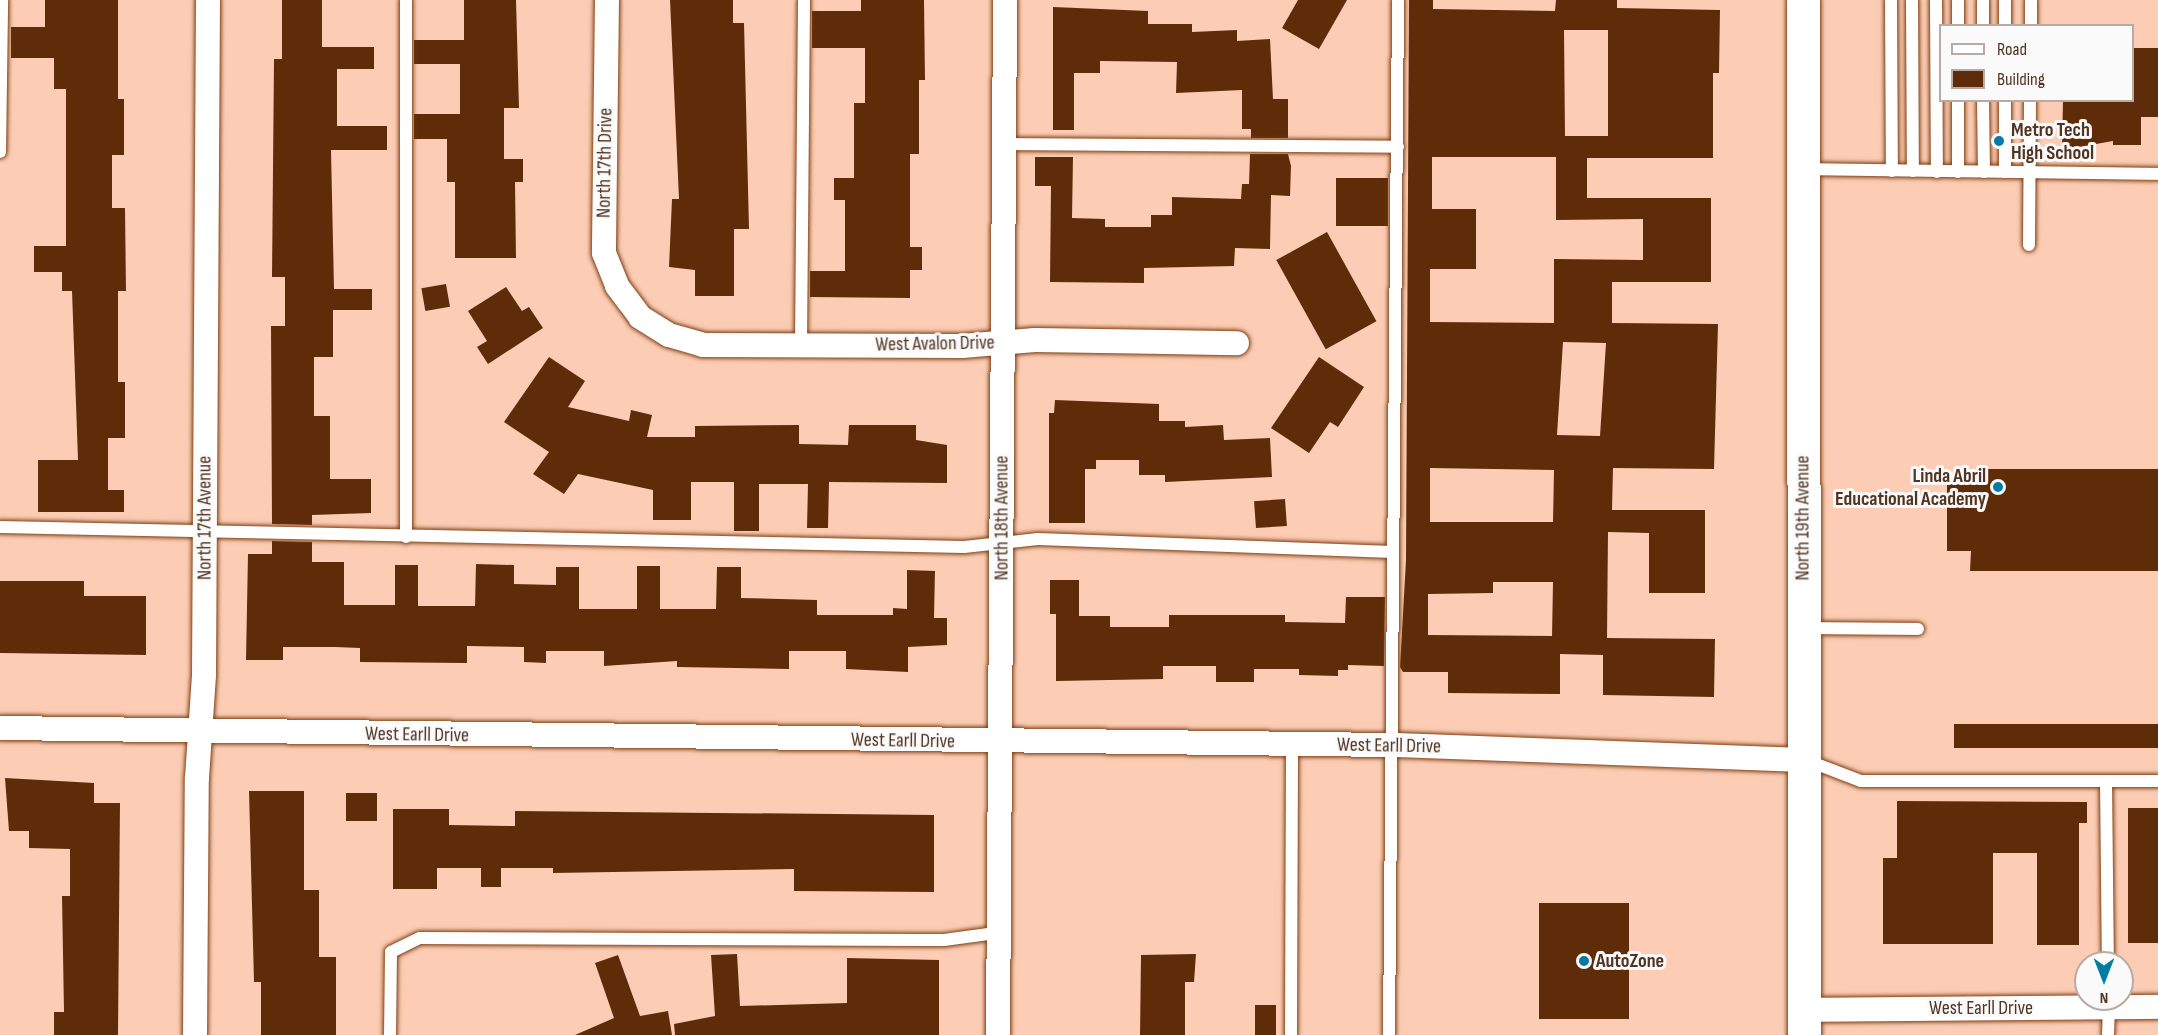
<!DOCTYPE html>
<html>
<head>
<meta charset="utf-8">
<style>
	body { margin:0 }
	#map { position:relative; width:2158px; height:1035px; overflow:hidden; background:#fccdb4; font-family:"Sofia Sans Condensed",sans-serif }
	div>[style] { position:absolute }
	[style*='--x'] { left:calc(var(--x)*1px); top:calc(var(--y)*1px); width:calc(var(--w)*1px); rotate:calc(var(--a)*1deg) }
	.building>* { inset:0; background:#5f2c0a; transform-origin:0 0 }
	.roads { filter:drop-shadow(0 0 2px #7f3d12) drop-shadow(0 0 2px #7f3d12) }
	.lane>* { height:12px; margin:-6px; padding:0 6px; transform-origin:6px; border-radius:6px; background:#fff }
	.street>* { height:24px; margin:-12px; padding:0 12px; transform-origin:12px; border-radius:12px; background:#fff }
	.primary>* { height:33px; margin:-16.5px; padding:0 16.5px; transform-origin:16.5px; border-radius:16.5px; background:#fff }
	.dots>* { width:16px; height:16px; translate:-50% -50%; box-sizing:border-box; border:3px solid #fafafa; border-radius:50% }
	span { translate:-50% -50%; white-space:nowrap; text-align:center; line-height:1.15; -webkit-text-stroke:6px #fafafa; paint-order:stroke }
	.poi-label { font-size:20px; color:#523422; font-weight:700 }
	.left { translate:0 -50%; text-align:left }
	.right { translate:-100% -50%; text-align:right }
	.street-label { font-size:20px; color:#523422 }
	.legend { position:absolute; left:1939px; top:24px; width:195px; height:78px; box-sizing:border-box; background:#fafafa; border:2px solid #b7aba4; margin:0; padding:8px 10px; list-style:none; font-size:18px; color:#523422 }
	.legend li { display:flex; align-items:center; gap:12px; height:30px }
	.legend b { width:30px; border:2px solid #b7aba4 }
	.north { position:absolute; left:2074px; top:951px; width:60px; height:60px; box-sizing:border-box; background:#fafafa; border:2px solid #b7aba4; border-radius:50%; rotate:180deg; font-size:16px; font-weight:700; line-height:24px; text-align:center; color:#523422 }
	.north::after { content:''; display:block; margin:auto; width:21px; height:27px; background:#037ca3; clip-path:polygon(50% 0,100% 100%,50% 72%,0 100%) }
</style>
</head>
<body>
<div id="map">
	<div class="building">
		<i style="clip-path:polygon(45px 0,118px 0,118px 99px,124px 99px,124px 155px,112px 155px,112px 208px,125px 208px,126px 291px,118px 291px,118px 382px,125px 382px,125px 438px,108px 438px,108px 490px,124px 490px,124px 512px,38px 512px,38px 460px,78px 460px,72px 291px,62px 291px,62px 272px,34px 272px,34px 246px,66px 246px,66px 89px,54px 89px,54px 58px,11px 58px,11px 27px,45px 27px)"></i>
		<i style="clip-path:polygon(282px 0,322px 0,322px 47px,374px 47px,374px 69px,337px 69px,337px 126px,387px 126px,387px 150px,331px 150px,334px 289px,372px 289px,372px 310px,333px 310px,333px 357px,314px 357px,314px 416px,330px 416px,330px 479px,371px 479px,371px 513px,312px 515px,312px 525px,272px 524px,271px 326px,285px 326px,285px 277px,272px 277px,274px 59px,282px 59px)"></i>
		<i style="clip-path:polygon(464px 0,516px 0,519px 108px,504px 108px,504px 159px,523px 159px,523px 182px,515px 182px,516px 258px,455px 258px,455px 182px,447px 182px,447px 139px,414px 139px,414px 114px,460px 114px,460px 64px,414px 64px,414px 40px,464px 40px)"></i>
		<i style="clip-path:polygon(670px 0,733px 0,733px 23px,744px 23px,749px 229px,734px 229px,734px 296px,695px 296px,695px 270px,669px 267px,672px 199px,679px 199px)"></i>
		<i style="clip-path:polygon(861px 0,924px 0,925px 80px,919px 80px,919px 154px,910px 154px,910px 247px,922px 247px,922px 270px,910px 270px,910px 298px,810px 297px,810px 271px,845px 271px,845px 200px,834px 200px,834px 178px,854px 178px,854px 103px,865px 103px,865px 48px,812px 48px,812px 11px,861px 11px)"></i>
		<i style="clip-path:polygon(1298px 0,1347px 0,1319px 49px,1282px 28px)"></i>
		<i style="clip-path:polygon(evenodd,1409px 0,1433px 0,1433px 9px,1555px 11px,1556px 0,1617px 0,1617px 8px,1720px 10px,1719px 73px,1713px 73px,1713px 158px,1587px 158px,1587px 198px,1711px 198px,1711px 282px,1612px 282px,1612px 323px,1718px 324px,1714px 469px,1613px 468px,1612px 510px,1705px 510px,1705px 593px,1649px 593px,1649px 533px,1608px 532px,1607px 638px,1715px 639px,1714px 697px,1603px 695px,1603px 655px,1560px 654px,1560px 694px,1448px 693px,1448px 672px,1403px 672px,1400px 667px,1406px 560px,1409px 0,1564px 30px,1608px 30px,1608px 136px,1565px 136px,1564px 30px,1409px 0,1432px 157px,1556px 157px,1556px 220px,1643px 219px,1643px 260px,1554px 259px,1554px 323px,1430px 322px,1430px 269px,1476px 269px,1476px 209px,1432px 209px,1432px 157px,1409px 0,1563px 342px,1606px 343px,1600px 436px,1557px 435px,1563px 342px,1409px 0,1430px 468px,1554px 470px,1553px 522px,1430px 522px,1430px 468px,1409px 0,1493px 582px,1553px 582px,1552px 636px,1428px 635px,1428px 594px,1493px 593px,1493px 582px)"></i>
		<i style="clip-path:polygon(1053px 7px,1148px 11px,1148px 24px,1192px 24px,1192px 32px,1237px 30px,1237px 41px,1270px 39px,1273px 99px,1288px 99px,1288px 138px,1251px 138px,1251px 129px,1242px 129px,1242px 90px,1176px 93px,1177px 62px,1100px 61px,1100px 73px,1074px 73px,1074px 130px,1053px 130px)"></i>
		<i style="clip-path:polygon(2133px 48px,2158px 48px,2158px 117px,2141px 117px,2141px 145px,2113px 145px,2113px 141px,2062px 150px,2063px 100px,2133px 100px)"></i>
		<i style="clip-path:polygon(1250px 154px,1288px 154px,1291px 166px,1290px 196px,1271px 195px,1270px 249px,1235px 248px,1234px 266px,1144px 268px,1144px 283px,1050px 282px,1051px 186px,1035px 186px,1035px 157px,1073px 157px,1072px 218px,1105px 219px,1105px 227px,1151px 227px,1151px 215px,1172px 215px,1172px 197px,1241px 199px,1242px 184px,1249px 184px)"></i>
		<i style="left:1336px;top:178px;width:52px;height:48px"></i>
		<i style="left:1327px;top:232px;width:102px;height:58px;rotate:61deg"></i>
		<i style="left:446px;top:284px;width:23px;height:25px;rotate:80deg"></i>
		<i style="clip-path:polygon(506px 287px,522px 311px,529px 307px,543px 328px,488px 364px,477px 347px,487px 341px,468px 311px)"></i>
		<i style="clip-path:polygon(549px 357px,585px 381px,568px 407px,629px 421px,631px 410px,652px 415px,647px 437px,695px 437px,695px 426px,799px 425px,799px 444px,848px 445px,849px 425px,916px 425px,916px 440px,947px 445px,947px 483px,829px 482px,828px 528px,807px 528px,808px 484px,759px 484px,759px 531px,734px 531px,734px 482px,691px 482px,691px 520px,653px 520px,653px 490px,578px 474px,564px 494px,533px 474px,549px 452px,504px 422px)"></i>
		<i style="clip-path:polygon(1319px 357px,1364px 387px,1338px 427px,1330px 422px,1309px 453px,1271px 428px)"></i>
		<i style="clip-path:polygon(1055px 400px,1159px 404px,1159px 421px,1185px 421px,1185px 427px,1223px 425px,1224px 440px,1270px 438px,1272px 477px,1165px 482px,1165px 475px,1139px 475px,1139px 460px,1096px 460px,1096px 469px,1085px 469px,1085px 523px,1049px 523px,1049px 413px,1054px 413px)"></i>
		<i style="clip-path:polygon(1982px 469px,2158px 469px,2158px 571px,1970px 571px,1971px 551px,1947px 551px,1947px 481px,1982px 481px)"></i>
		<i style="left:1285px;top:499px;width:27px;height:31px;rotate:86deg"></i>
		<i style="clip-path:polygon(272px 541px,312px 542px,312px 562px,344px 562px,344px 605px,395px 605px,395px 565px,418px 565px,418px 606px,475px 606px,476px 564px,514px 565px,514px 584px,556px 585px,556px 567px,579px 567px,579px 609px,637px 609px,637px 566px,660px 566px,660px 609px,716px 609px,717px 567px,741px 567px,741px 598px,817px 600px,817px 615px,893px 615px,893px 608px,907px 609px,907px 570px,935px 571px,934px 618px,947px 618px,947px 645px,908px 647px,908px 672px,846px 669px,846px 651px,789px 651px,789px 669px,677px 667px,677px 661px,604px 666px,604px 651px,546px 651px,546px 663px,524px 662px,524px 647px,467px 646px,467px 663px,360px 662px,360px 648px,335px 647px,283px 647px,283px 660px,246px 660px,248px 554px,272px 554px)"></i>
		<i style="clip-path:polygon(1050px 580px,1079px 580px,1079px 616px,1110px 616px,1110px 627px,1169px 627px,1169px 615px,1285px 615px,1285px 622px,1345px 623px,1346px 597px,1385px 597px,1384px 666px,1348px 665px,1348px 670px,1338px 670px,1338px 676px,1299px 675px,1299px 669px,1254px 669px,1254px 682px,1216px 682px,1216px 666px,1163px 666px,1163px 679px,1056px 681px,1056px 614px,1050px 614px)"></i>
		<i style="clip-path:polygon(0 581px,84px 581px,84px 596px,146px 596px,146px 655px,0 653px)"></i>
		<i style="left:2158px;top:724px;width:24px;height:204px;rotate:90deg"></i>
		<i style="clip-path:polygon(5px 778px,94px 783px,94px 803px,120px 803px,118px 1035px,54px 1035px,54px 1012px,64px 1012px,62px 896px,70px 896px,70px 849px,29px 848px,29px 831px,9px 831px)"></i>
		<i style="clip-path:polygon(249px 791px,304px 791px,304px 890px,319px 890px,319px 957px,336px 957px,336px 1035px,261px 1035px,261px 982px,254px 982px)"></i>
		<i style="left:346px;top:793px;width:31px;height:28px"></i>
		<i style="clip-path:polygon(1897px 801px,2087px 802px,2087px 823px,2079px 823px,2079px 945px,2037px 945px,2037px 853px,1993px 853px,1993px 944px,1883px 944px,1883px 858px,1897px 858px)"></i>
		<i style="left:2128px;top:808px;width:30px;height:135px"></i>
		<i style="clip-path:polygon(393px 809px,449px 809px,449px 825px,515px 826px,515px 811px,934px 815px,934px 892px,794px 891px,794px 869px,553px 873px,553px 868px,501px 868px,501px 887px,481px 887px,481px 868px,437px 868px,437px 889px,393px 889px)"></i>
		<i style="left:1539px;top:903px;width:90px;height:116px"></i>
		<i style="clip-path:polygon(737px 954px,740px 1006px,847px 1003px,847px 958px,939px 960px,939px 1035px,675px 1035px,674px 1024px,715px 1016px,711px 955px)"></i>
		<i style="clip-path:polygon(1196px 954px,1194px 982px,1185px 982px,1185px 1035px,1140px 1035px,1141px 955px)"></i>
		<i style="clip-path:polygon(618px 955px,640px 1016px,668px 1011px,672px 1035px,575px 1035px,614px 1018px,595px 963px)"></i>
		<i style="left:1255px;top:1005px;width:21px;height:30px"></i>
	</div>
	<div class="roads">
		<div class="lane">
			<i style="--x:406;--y:0;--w:537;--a:90"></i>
			<i style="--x:1891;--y:0;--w:171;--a:89.7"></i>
			<i style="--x:1912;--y:0;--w:171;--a:89.7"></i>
			<i style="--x:1936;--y:0;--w:172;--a:89.7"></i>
			<i style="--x:1958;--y:0;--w:26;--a:90"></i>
			<i style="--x:1983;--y:0;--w:26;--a:90"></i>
			<i style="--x:2005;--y:26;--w:26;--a:-90"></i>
			<i style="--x:2031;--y:26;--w:26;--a:-90"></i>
			<i style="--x:1958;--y:100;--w:72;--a:90"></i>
			<i style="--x:1983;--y:100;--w:72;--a:89.2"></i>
			<i style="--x:1003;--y:144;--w:395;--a:0.4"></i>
			<i style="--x:0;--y:152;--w:152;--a:-89.2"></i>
			<i style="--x:1804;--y:169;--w:354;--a:0.8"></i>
			<i style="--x:2005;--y:172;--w:72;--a:-90"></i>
			<i style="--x:2029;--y:245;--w:145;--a:-89.6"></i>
			<i style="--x:801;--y:345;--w:345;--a:-89.5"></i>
			<i style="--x:0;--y:527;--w:964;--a:1.19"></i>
			<i style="--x:964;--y:547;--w:74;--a:-6.2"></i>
			<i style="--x:1038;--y:539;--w:355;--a:2.1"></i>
			<i style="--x:1805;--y:628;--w:113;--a:0.5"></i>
			<i style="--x:1806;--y:760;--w:59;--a:20.9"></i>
			<i style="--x:1861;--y:781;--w:297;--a:0"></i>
			<i style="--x:2106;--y:781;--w:182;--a:89.4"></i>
			<i style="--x:390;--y:1035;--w:83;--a:-89.3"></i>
			<i style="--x:391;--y:952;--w:32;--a:-26"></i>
			<i style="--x:420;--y:938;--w:524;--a:0.22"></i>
			<i style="--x:944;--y:940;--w:52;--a:-7.7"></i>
			<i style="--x:1291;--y:1035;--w:291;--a:-89.8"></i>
			<i style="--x:1389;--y:1035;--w:1035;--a:-89.5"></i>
			<i style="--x:2108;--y:1035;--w:32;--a:-88"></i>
		</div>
		<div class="street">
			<i style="--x:607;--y:0;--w:253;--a:90.7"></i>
			<i style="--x:604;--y:253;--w:35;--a:68"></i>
			<i style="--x:617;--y:286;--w:39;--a:53"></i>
			<i style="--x:640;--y:317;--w:34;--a:32"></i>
			<i style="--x:669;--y:335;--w:35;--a:16"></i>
			<i style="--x:703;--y:345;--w:259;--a:0.2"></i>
			<i style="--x:962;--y:346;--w:73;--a:-4.7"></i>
			<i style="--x:1035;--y:340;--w:202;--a:0.9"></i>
			<i style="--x:0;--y:728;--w:1395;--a:0.7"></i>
			<i style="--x:1395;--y:745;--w:410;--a:2.1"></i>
			<i style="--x:1804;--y:1010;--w:354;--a:-0.5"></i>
			<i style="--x:195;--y:1035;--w:257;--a:-89.6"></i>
			<i style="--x:197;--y:778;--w:104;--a:-86.1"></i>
			<i style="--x:204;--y:674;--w:674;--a:-89.66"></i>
			<i style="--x:998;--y:1035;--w:1035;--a:-89.61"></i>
		</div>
		<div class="primary">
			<i style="--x:1803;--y:0;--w:1035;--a:89.94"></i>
		</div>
	</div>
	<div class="dots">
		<i style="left:1999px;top:141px;background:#037ca3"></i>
		<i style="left:1998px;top:487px;background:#037ca3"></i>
		<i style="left:1584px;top:961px;background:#037ca3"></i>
	</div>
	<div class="poi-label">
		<span class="left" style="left:2011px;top:142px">Metro Tech<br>High School</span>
		<span class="right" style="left:1986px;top:488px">Linda Abril<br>Educational Academy</span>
		<span class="left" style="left:1596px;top:961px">AutoZone</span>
	</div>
	<div class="street-label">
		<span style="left:605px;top:163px;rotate:-89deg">North 17th Drive</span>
		<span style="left:935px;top:344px;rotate:-1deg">West Avalon Drive</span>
		<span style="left:205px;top:518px;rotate:-90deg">North 17th Avenue</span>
		<span style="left:1002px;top:518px;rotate:-90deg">North 18th Avenue</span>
		<span style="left:1803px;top:518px;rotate:-90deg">North 19th Avenue</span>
		<span style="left:417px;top:735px;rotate:1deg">West Earll Drive</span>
		<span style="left:903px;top:741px;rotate:1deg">West Earll Drive</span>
		<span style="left:1389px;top:746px;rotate:1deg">West Earll Drive</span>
		<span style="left:1981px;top:1008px">West Earll Drive</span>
	</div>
	<ul class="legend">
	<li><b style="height:8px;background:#fff"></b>Road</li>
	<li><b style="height:16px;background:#5f2c0a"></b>Building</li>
	</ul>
	<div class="north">N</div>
</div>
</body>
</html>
